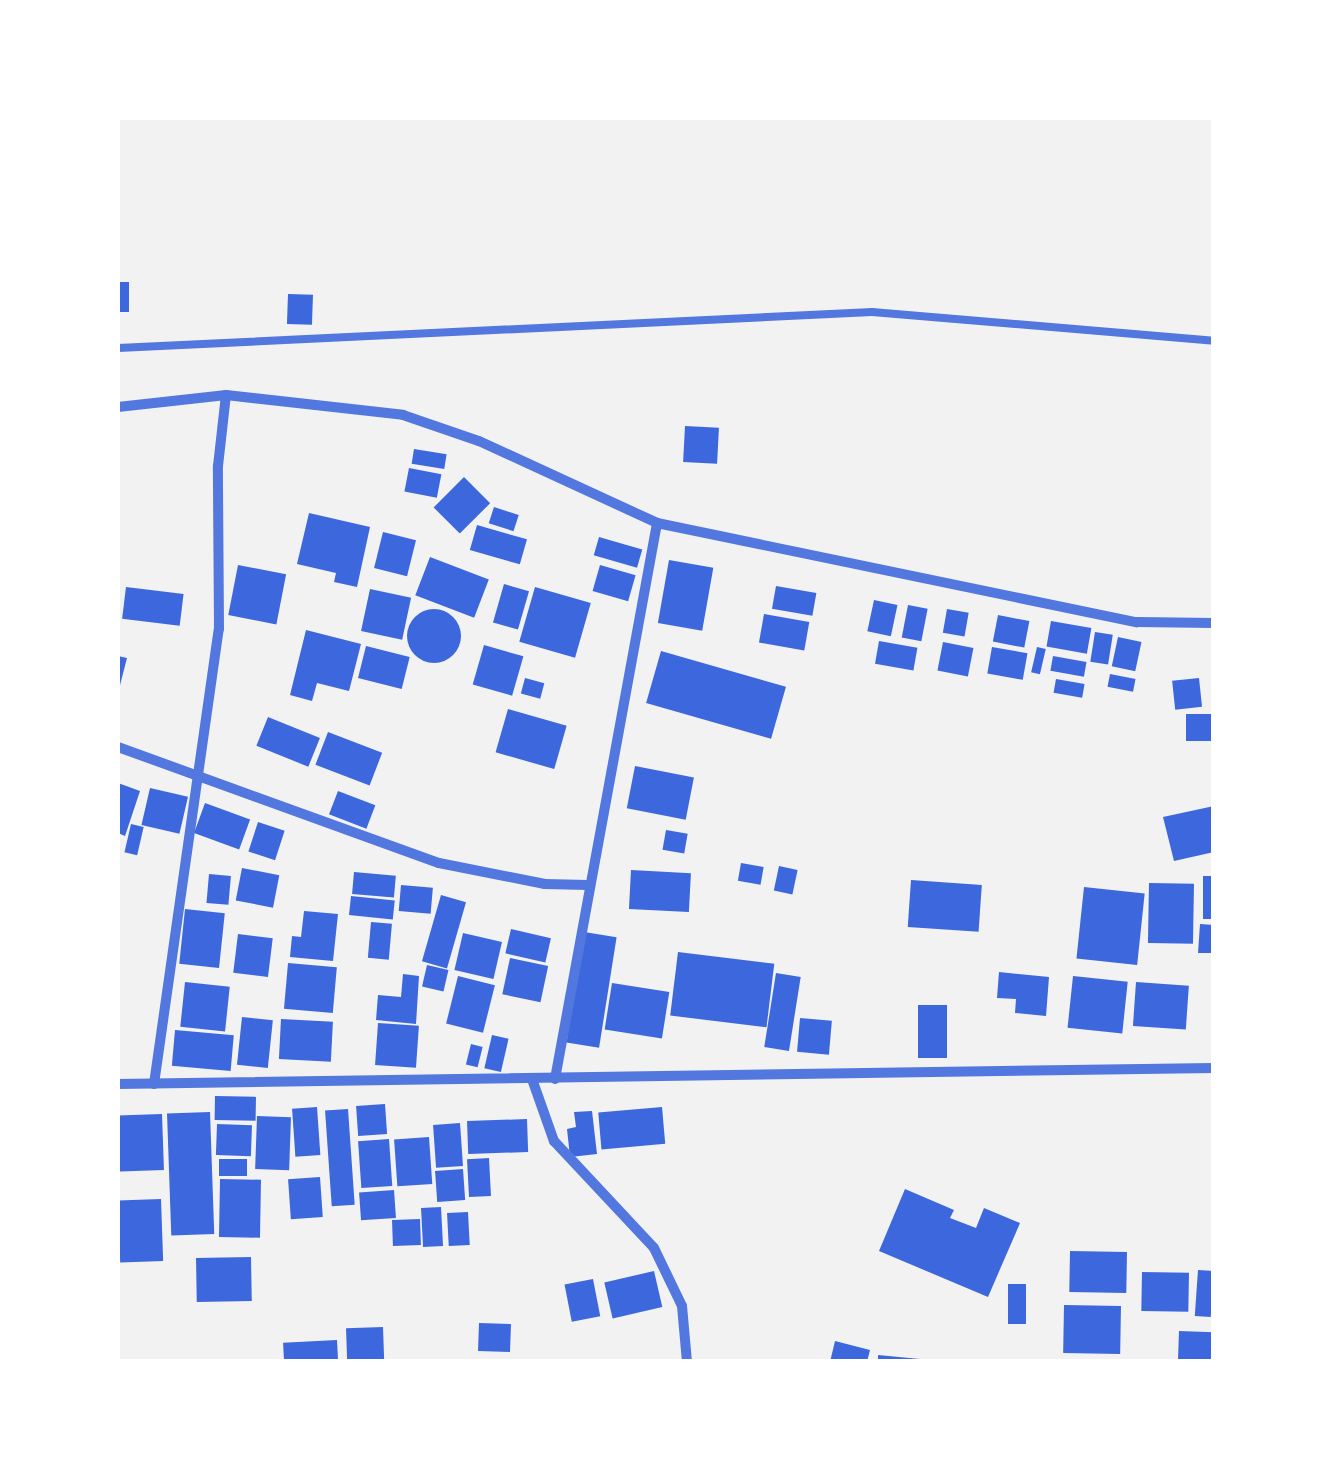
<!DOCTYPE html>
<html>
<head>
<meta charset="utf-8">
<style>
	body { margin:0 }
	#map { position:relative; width:1331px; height:1479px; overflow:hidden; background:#f2f2f2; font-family:"Sofia Sans Condensed",sans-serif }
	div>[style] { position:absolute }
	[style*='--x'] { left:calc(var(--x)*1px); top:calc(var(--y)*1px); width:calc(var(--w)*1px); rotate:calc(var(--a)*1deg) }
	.building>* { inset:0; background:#3d67dc; transform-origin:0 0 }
	.round { border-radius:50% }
	.service>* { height:8px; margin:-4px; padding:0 4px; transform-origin:4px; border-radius:4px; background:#5277de }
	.minor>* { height:10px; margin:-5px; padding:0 5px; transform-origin:5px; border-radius:5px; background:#5277de }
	span { translate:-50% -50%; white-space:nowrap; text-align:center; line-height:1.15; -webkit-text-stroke:8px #fff; paint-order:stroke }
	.frame { position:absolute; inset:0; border:120px solid #fff; pointer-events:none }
</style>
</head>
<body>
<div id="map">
	<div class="building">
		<i style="left:118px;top:282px;width:11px;height:30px"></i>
		<i style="left:288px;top:294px;width:25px;height:30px;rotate:2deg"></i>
		<i style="left:685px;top:426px;width:34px;height:36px;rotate:3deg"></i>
		<i style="left:414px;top:449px;width:33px;height:15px;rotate:9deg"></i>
		<i style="left:409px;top:468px;width:33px;height:24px;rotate:11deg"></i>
		<i style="left:464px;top:477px;width:37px;height:43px;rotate:45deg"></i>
		<i style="left:494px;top:507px;width:26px;height:17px;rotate:18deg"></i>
		<i style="clip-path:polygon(309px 513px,370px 527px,357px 587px,334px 582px,336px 573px,297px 564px)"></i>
		<i style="left:477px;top:525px;width:52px;height:26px;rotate:16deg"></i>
		<i style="left:383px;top:532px;width:34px;height:37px;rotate:14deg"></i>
		<i style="left:599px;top:537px;width:45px;height:19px;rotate:16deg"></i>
		<i style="left:430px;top:557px;width:63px;height:41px;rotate:21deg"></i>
		<i style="left:669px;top:560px;width:45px;height:64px;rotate:10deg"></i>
		<i style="left:238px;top:565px;width:49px;height:51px;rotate:11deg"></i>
		<i style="left:600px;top:565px;width:37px;height:27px;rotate:16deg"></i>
		<i style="left:504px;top:584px;width:26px;height:40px;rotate:16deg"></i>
		<i style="left:776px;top:586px;width:41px;height:23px;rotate:10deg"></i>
		<i style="left:126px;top:587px;width:58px;height:32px;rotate:7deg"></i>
		<i style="left:535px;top:587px;width:58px;height:57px;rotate:16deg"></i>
		<i style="left:370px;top:589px;width:42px;height:43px;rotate:12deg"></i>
		<i style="left:874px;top:600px;width:24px;height:32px;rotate:12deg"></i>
		<i style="left:908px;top:605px;width:20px;height:33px;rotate:11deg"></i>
		<i class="round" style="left:407px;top:609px;width:54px;height:54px"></i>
		<i style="left:947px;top:609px;width:22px;height:24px;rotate:10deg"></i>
		<i style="left:764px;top:614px;width:46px;height:29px;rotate:10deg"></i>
		<i style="left:998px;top:615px;width:32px;height:27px;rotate:11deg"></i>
		<i style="left:1051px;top:621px;width:41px;height:26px;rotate:10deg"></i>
		<i style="clip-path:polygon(306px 630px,361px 644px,349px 691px,317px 683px,312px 701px,290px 695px)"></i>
		<i style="left:1095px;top:632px;width:18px;height:30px;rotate:9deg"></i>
		<i style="left:1118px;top:637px;width:24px;height:30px;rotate:12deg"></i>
		<i style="left:879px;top:641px;width:39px;height:23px;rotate:10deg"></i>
		<i style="left:943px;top:642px;width:31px;height:29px;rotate:11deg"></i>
		<i style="left:484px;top:645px;width:41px;height:41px;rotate:16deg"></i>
		<i style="left:366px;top:646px;width:45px;height:33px;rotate:14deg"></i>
		<i style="left:992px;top:647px;width:36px;height:27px;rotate:10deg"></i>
		<i style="left:1037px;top:647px;width:9px;height:26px;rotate:13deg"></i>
		<i style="left:661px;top:651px;width:130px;height:54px;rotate:16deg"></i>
		<i style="clip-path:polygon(118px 656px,127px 658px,119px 689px,118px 689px)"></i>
		<i style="left:1053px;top:656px;width:34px;height:15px;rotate:10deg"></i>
		<i style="left:1110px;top:674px;width:26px;height:13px;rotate:11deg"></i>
		<i style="left:525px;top:678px;width:20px;height:16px;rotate:15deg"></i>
		<i style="left:1199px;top:678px;width:29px;height:27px;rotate:84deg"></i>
		<i style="left:1056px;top:679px;width:29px;height:14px;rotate:10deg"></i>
		<i style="left:508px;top:709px;width:61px;height:45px;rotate:16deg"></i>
		<i style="left:1214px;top:714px;width:27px;height:28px;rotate:90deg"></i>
		<i style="left:268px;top:717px;width:56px;height:31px;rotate:22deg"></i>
		<i style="left:328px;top:732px;width:58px;height:35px;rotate:21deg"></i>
		<i style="left:635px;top:766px;width:60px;height:43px;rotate:11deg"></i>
		<i style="clip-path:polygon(118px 783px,140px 791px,125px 836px,118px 833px)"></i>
		<i style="left:150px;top:788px;width:39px;height:38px;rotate:13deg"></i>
		<i style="left:338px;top:791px;width:40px;height:25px;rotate:21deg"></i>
		<i style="left:205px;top:803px;width:48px;height:32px;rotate:20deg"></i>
		<i style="clip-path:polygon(1214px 806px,1214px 852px,1174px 861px,1163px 817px)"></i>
		<i style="left:258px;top:822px;width:28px;height:31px;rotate:18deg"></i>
		<i style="left:131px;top:824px;width:13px;height:29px;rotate:13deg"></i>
		<i style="left:666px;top:830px;width:22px;height:20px;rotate:10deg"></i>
		<i style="left:741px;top:863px;width:23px;height:18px;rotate:10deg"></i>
		<i style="left:779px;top:866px;width:19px;height:25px;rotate:12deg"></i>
		<i style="left:242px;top:868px;width:38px;height:33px;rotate:11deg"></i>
		<i style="left:631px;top:870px;width:60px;height:39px;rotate:3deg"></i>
		<i style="left:354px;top:872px;width:42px;height:22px;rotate:5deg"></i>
		<i style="left:209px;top:874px;width:22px;height:29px;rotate:5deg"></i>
		<i style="left:1203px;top:876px;width:11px;height:43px"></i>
		<i style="left:911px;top:880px;width:71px;height:47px;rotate:4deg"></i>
		<i style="left:1149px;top:883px;width:45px;height:60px;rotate:1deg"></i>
		<i style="left:401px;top:885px;width:32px;height:26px;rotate:5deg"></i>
		<i style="left:1084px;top:887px;width:61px;height:72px;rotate:6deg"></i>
		<i style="left:441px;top:895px;width:26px;height:69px;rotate:16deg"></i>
		<i style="left:351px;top:896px;width:44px;height:19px;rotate:6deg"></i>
		<i style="left:185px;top:909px;width:40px;height:55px;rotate:6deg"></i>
		<i style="clip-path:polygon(304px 911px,338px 914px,333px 961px,290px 957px,292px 936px,301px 937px)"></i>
		<i style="left:371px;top:922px;width:21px;height:36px;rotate:5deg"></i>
		<i style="clip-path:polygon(1200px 924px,1214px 925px,1214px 953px,1198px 953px)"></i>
		<i style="left:511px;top:929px;width:41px;height:25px;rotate:13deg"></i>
		<i style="left:584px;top:932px;width:33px;height:112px;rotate:9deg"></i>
		<i style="left:463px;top:933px;width:40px;height:38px;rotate:13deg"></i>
		<i style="left:238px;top:934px;width:35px;height:39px;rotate:7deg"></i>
		<i style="left:678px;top:952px;width:97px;height:64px;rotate:7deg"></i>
		<i style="left:510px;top:958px;width:39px;height:37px;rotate:12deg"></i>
		<i style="left:288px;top:963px;width:49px;height:46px;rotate:5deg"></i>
		<i style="left:427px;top:965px;width:22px;height:22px;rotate:13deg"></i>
		<i style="clip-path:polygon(999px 972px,1049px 977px,1046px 1016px,1015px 1013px,1016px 999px,997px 998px)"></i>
		<i style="left:776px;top:973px;width:25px;height:75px;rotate:9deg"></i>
		<i style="clip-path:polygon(403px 974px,419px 976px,416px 1024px,376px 1020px,378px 995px,401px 997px)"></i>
		<i style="left:458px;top:976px;width:38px;height:49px;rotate:14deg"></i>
		<i style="left:1073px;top:976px;width:55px;height:52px;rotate:6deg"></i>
		<i style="left:185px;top:982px;width:45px;height:45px;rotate:6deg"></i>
		<i style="left:1136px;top:982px;width:53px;height:44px;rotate:4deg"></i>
		<i style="left:612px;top:983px;width:58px;height:47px;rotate:9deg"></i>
		<i style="left:918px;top:1005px;width:29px;height:53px"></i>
		<i style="left:242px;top:1017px;width:31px;height:48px;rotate:6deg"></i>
		<i style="left:800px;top:1018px;width:32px;height:34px;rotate:5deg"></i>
		<i style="left:281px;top:1019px;width:52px;height:40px;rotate:3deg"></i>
		<i style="left:378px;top:1023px;width:41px;height:42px;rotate:4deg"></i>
		<i style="left:175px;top:1030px;width:59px;height:36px;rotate:5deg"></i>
		<i style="left:492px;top:1035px;width:17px;height:34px;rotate:13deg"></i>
		<i style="left:471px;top:1044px;width:12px;height:21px;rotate:14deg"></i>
		<i style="left:215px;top:1096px;width:41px;height:24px;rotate:1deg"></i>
		<i style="left:385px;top:1104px;width:30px;height:29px;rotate:86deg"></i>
		<i style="left:317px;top:1107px;width:48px;height:25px;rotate:86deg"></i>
		<i style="left:662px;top:1107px;width:37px;height:64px;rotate:85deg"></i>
		<i style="left:348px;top:1109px;width:96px;height:23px;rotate:86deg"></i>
		<i style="clip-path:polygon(592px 1111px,597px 1154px,570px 1157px,567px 1129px,576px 1127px,574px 1112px)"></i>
		<i style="left:210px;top:1112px;width:122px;height:43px;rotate:88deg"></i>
		<i style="left:162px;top:1114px;width:56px;height:44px;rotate:88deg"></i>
		<i style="left:257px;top:1116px;width:34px;height:53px;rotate:2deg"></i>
		<i style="left:527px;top:1119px;width:33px;height:60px;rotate:88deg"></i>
		<i style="left:460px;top:1123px;width:43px;height:27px;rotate:86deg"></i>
		<i style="left:217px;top:1124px;width:35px;height:31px;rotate:2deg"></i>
		<i style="left:429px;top:1137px;width:47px;height:35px;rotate:86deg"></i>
		<i style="left:389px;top:1139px;width:47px;height:31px;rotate:86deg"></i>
		<i style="left:489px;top:1158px;width:38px;height:22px;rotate:87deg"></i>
		<i style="left:219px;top:1159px;width:28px;height:17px"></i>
		<i style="left:463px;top:1169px;width:31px;height:28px;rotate:86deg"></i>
		<i style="left:320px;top:1177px;width:40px;height:32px;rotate:86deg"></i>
		<i style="left:220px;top:1179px;width:41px;height:58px;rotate:1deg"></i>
		<i style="clip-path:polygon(905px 1189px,954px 1210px,950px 1218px,976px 1228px,984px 1208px,1020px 1223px,988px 1297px,879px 1251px)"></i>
		<i style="left:394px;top:1190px;width:28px;height:35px;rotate:86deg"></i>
		<i style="left:161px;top:1199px;width:62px;height:43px;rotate:88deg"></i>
		<i style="left:441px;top:1207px;width:39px;height:20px;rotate:87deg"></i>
		<i style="left:468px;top:1212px;width:33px;height:21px;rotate:87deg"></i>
		<i style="left:420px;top:1219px;width:26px;height:28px;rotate:88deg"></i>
		<i style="left:1070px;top:1251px;width:57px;height:41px;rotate:1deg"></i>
		<i style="left:251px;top:1257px;width:44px;height:55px;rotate:89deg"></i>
		<i style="left:1198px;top:1270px;width:16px;height:46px;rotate:4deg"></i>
		<i style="left:654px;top:1271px;width:37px;height:51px;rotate:77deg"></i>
		<i style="left:1142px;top:1272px;width:47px;height:39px;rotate:1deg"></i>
		<i style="left:593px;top:1279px;width:38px;height:29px;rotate:79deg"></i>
		<i style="left:1008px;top:1284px;width:18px;height:40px"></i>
		<i style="left:1064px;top:1305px;width:57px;height:48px;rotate:1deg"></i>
		<i style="left:479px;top:1323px;width:32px;height:28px;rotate:2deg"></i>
		<i style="left:383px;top:1327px;width:35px;height:37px;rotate:88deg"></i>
		<i style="left:1179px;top:1331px;width:35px;height:31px;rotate:2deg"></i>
		<i style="left:337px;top:1340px;width:22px;height:54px;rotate:87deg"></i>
		<i style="clip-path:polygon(835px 1341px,870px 1350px,867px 1362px,830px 1362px)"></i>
		<i style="clip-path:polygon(878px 1355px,920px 1359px,919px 1362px,878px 1362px)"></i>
	</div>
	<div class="service">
		<i style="--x:118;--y:348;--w:755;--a:-2.73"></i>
		<i style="--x:872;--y:312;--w:343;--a:4.8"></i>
	</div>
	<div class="minor">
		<i style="--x:118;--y:407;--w:109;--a:-6.3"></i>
		<i style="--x:226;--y:395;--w:178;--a:6.4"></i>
		<i style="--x:403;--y:415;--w:80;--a:18.9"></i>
		<i style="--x:479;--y:441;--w:196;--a:24.7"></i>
		<i style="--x:657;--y:523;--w:490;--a:11.7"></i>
		<i style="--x:1137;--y:622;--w:77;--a:0.7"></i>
		<i style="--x:118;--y:747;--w:341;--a:19.9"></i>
		<i style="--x:439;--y:863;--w:108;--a:11.2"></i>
		<i style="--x:545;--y:884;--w:42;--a:1.4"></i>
		<i style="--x:532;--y:1079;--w:66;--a:70.5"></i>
		<i style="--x:554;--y:1141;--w:146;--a:46.9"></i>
		<i style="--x:654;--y:1248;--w:64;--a:64.2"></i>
		<i style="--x:682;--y:1306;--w:56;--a:84.9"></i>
		<i style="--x:555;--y:1079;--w:565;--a:-79.6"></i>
		<i style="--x:118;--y:1084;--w:1096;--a:-0.84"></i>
		<i style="--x:154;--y:1084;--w:460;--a:-81.9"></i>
		<i style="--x:219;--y:629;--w:163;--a:-90.4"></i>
		<i style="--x:218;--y:466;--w:71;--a:-83.6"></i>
	</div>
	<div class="frame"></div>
</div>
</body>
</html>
